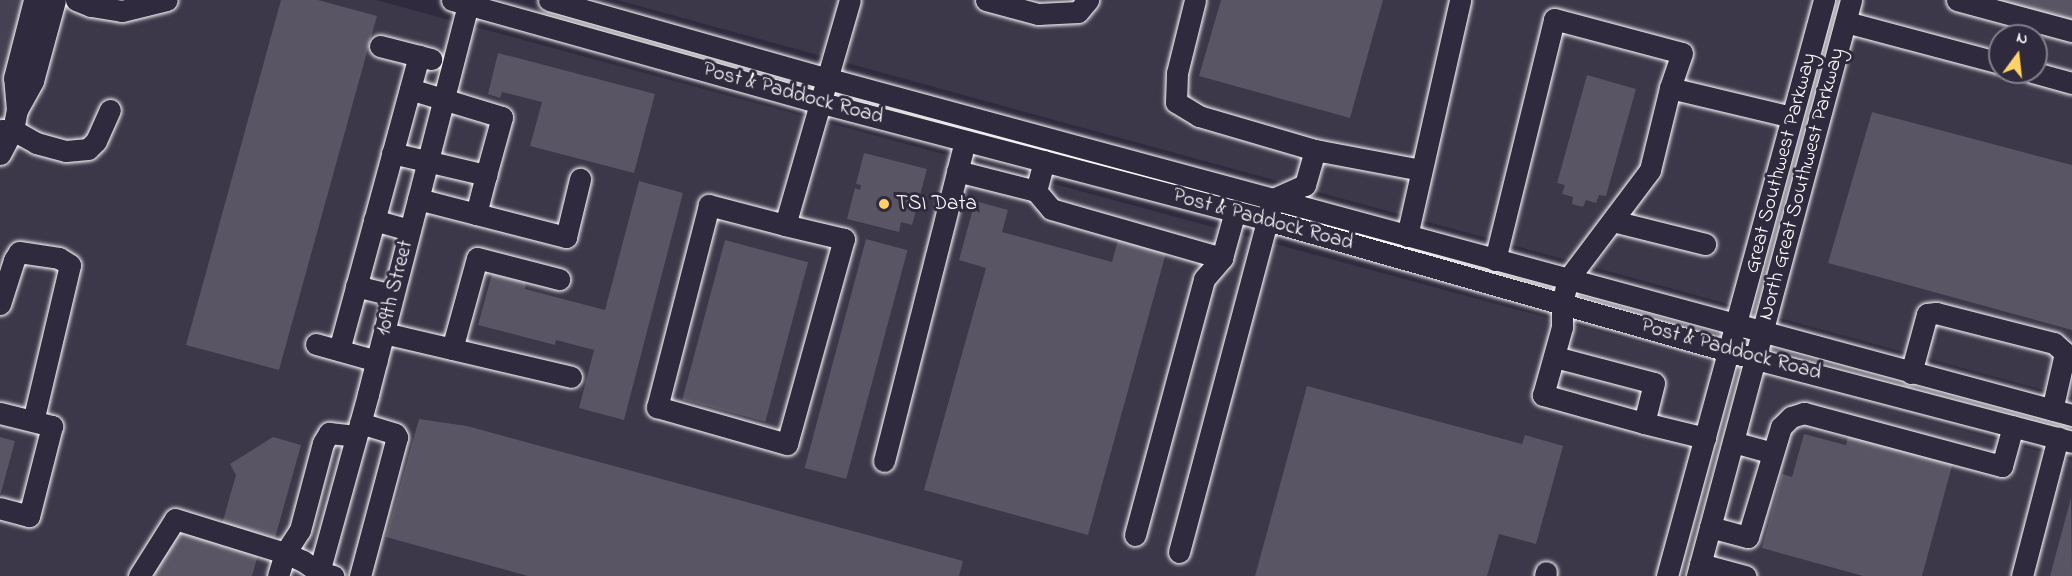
<!DOCTYPE html>
<html>
<head>
<meta charset="utf-8">
<style>
	body { margin:0 }
	#map { position:relative; width:2072px; height:576px; overflow:hidden; background:#2f2a3d; font-family:"Indie Flower",sans-serif }
	div>[style] { position:absolute }
	[style*='--x'] { left:calc(var(--x)*1px); top:calc(var(--y)*1px); width:calc(var(--w)*1px); rotate:calc(var(--a)*1deg) }
	.built>* { inset:0; background:#3c3749 }
	.green>* { inset:0; background:#464152 }
	.building>* { inset:0; background:#595564; transform-origin:0 0 }
	.roads { filter:drop-shadow(0 0 2px #fff) drop-shadow(0 0 2px #fff) }
	.minor>* { height:21px; margin:-10.5px; padding:0 10.5px; transform-origin:10.5px; border-radius:10.5px; background:#2f2a3d }
	.dots>* { width:16px; height:16px; translate:-50% -50%; box-sizing:border-box; border:3px solid #2f2a3d; border-radius:50% }
	span { translate:-50% -50%; white-space:nowrap; text-align:center; line-height:1.15; -webkit-text-stroke:6px #2f2a3d; paint-order:stroke }
	.street-label { font-size:21px; color:#fff }
	.poi-label { font-size:21px; color:#fff }
	.left { translate:0 -50%; text-align:left }
	.north { position:absolute; left:1988px; top:24px; width:60px; height:60px; box-sizing:border-box; background:#2f2a3d; border:2px solid #827f8b; border-radius:50%; rotate:15deg; font-size:16px; font-weight:700; line-height:24px; text-align:center; color:#fff }
	.north::after { content:''; display:block; margin:auto; width:21px; height:27px; background:#ffd166; clip-path:polygon(50% 0,100% 100%,50% 72%,0 100%) }
</style>
</head>
<body>
<div id="map">
	<div class="built">
		<i style="clip-path:polygon(26px 0,376px 0,2072px 460px,2072px 576px,0 576px,0 102px)"></i>
		<i style="clip-path:polygon(evenodd,617px 0,2072px 0,2072px 398px,1113px 136px,617px 0,2000px 36px,2036px 36px,2036px 72px,2000px 72px,2000px 36px)"></i>
	</div>
	<div class="green">
		<i style="clip-path:polygon(0 0,26px 0,0 102px)"></i>
	</div>
	<div class="building">
		<i style="clip-path:polygon(281px 0,318px 0,377px 16px,279px 370px,186px 345px)"></i>
		<i style="clip-path:polygon(1221px 0,1383px 0,1350px 118px,1199px 76px)"></i>
		<i style="clip-path:polygon(1992px 0,2072px 0,2072px 21px)"></i>
		<i style="clip-path:polygon(498px 53px,655px 94px,634px 173px,530px 146px,542px 102px,502px 92px,500px 98px,488px 94px)"></i>
		<i style="clip-path:polygon(1587px 75px,1636px 89px,1606px 196px,1599px 195px,1596px 203px,1586px 200px,1583px 207px,1572px 204px,1573px 197px,1562px 194px,1565px 185px,1557px 183px)"></i>
		<i style="clip-path:polygon(1872px 112px,2072px 165px,2072px 330px,1828px 263px)"></i>
		<i style="clip-path:polygon(864px 153px,927px 169px,912px 225px,901px 222px,899px 232px,847px 219px,855px 188px,860px 190px,861px 185px,856px 184px)"></i>
		<i style="clip-path:polygon(639px 181px,683px 193px,624px 420px,579px 408px,594px 350px,556px 340px,555px 345px,478px 325px,492px 274px,526px 283px,525px 289px,605px 310px)"></i>
		<i style="clip-path:polygon(975px 201px,1008px 210px,1002px 232px,1112px 262px,1118px 240px,1166px 253px,1088px 535px,924px 490px,986px 268px,959px 260px)"></i>
		<i style="left:866px;top:239px;width:43px;height:237px;rotate:15deg"></i>
		<i style="left:725px;top:240px;width:86px;height:165px;rotate:15deg"></i>
		<i style="clip-path:polygon(1307px 386px,1522px 444px,1525px 435px,1563px 446px,1536px 544px,1499px 534px,1487px 576px,1255px 576px)"></i>
		<i style="clip-path:polygon(419px 419px,467px 426px,963px 561px,959px 576px,528px 576px,386px 537px)"></i>
		<i style="clip-path:polygon(1849px 433px,1953px 462px,1922px 576px,1863px 576px,1762px 548px,1782px 474px,1792px 477px,1804px 434px,1846px 445px)"></i>
		<i style="clip-path:polygon(0 437px,15px 441px,1px 493px,0 493px)"></i>
		<i style="clip-path:polygon(273px 437px,301px 445px,275px 538px,222px 524px,236px 475px,230px 464px)"></i>
		<i style="clip-path:polygon(2071px 498px,2072px 576px,2050px 576px)"></i>
		<i style="clip-path:polygon(178px 529px,259px 551px,252px 576px,154px 576px,161px 551px)"></i>
	</div>
	<div class="roads">
		<div class="minor">
			<i style="--x:76;--y:0;--w:16;--a:22"></i>
			<i style="--x:91;--y:6;--w:31;--a:9"></i>
			<i style="--x:122;--y:11;--w:46;--a:-13.7"></i>
			<i style="--x:452;--y:0;--w:384;--a:15.6"></i>
			<i style="--x:822;--y:103;--w:460;--a:14.7"></i>
			<i style="--x:1267;--y:220;--w:508;--a:15.87"></i>
			<i style="--x:1756;--y:359;--w:327;--a:14.7"></i>
			<i style="--x:549;--y:0;--w:291;--a:15.8"></i>
			<i style="--x:829;--y:79;--w:1288;--a:15.13"></i>
			<i style="--x:986;--y:0;--w:54;--a:15.1"></i>
			<i style="--x:1038;--y:14;--w:40;--a:-2.9"></i>
			<i style="--x:1078;--y:12;--w:16;--a:-50"></i>
			<i style="--x:1957;--y:0;--w:119;--a:15.1"></i>
			<i style="--x:1846;--y:22;--w:159;--a:14.9"></i>
			<i style="--x:380;--y:46;--w:53;--a:14.3"></i>
			<i style="--x:2032;--y:72;--w:41;--a:15.4"></i>
			<i style="--x:17;--y:110;--w:32;--a:-95"></i>
			<i style="--x:14;--y:78;--w:81;--a:-75.6"></i>
			<i style="--x:1;--y:130;--w:12;--a:0"></i>
			<i style="--x:13;--y:130;--w:26;--a:29"></i>
			<i style="--x:36;--y:143;--w:31;--a:15"></i>
			<i style="--x:66;--y:151;--w:22;--a:-5"></i>
			<i style="--x:88;--y:149;--w:11;--a:-45"></i>
			<i style="--x:96;--y:141;--w:34;--a:-66"></i>
			<i style="--x:1315;--y:150;--w:108;--a:10.7"></i>
			<i style="--x:392;--y:153;--w:97;--a:13.2"></i>
			<i style="--x:486;--y:175;--w:60;--a:-74.6"></i>
			<i style="--x:502;--y:117;--w:96;--a:-163.1"></i>
			<i style="--x:0;--y:154;--w:27;--a:-62"></i>
			<i style="--x:13;--y:130;--w:20;--a:-79"></i>
			<i style="--x:17;--y:110;--w:33;--a:-61"></i>
			<i style="--x:33;--y:81;--w:84;--a:-74.8"></i>
			<i style="--x:957;--y:171;--w:81;--a:14.2"></i>
			<i style="--x:1036;--y:191;--w:31;--a:-75"></i>
			<i style="--x:1036;--y:191;--w:23;--a:50"></i>
			<i style="--x:1051;--y:209;--w:178;--a:16"></i>
			<i style="--x:1222;--y:258;--w:49;--a:-74.5"></i>
			<i style="--x:418;--y:199;--w:153;--a:14.4"></i>
			<i style="--x:566;--y:237;--w:60;--a:-76.4"></i>
			<i style="--x:476;--y:214;--w:40;--a:-75.6"></i>
			<i style="--x:374;--y:220;--w:37;--a:16"></i>
			<i style="--x:1613;--y:221;--w:95;--a:14"></i>
			<i style="--x:785;--y:225;--w:79;--a:-165.3"></i>
			<i style="--x:709;--y:205;--w:209;--a:104.4"></i>
			<i style="--x:657;--y:407;--w:135;--a:15.9"></i>
			<i style="--x:787;--y:444;--w:213;--a:-74.5"></i>
			<i style="--x:844;--y:239;--w:61;--a:-166.7"></i>
			<i style="--x:785;--y:225;--w:234;--a:-73.9"></i>
			<i style="--x:1407;--y:236;--w:242;--a:-77.3"></i>
			<i style="--x:1495;--y:260;--w:248;--a:-76.2"></i>
			<i style="--x:1554;--y:19;--w:132;--a:14.9"></i>
			<i style="--x:1682;--y:53;--w:37;--a:109"></i>
			<i style="--x:356;--y:286;--w:38;--a:14"></i>
			<i style="--x:0;--y:304;--w:46;--a:-72.3"></i>
			<i style="--x:14;--y:260;--w:9;--a:-58"></i>
			<i style="--x:19;--y:252;--w:40;--a:8.5"></i>
			<i style="--x:59;--y:258;--w:13;--a:32"></i>
			<i style="--x:70;--y:265;--w:160;--a:103.3"></i>
			<i style="--x:384;--y:333;--w:192;--a:13.2"></i>
			<i style="--x:316;--y:344;--w:63;--a:15.6"></i>
			<i style="--x:452;--y:349;--w:94;--a:-74.6"></i>
			<i style="--x:477;--y:258;--w:85;--a:14.4"></i>
			<i style="--x:339;--y:350;--w:305;--a:-74.8"></i>
			<i style="--x:1555;--y:357;--w:102;--a:14.7"></i>
			<i style="--x:1654;--y:383;--w:41;--a:104"></i>
			<i style="--x:1644;--y:423;--w:105;--a:-164.5"></i>
			<i style="--x:1543;--y:395;--w:71;--a:-74.4"></i>
			<i style="--x:1562;--y:327;--w:24;--a:-90"></i>
			<i style="--x:1562;--y:303;--w:25;--a:-76"></i>
			<i style="--x:1568;--y:279;--w:136;--a:-53"></i>
			<i style="--x:1650;--y:170;--w:84;--a:-76.3"></i>
			<i style="--x:1670;--y:88;--w:125;--a:13.4"></i>
			<i style="--x:1911;--y:373;--w:61;--a:-74.8"></i>
			<i style="--x:1927;--y:314;--w:9;--a:-6"></i>
			<i style="--x:1936;--y:313;--w:122;--a:14.3"></i>
			<i style="--x:2054;--y:343;--w:15;--a:42"></i>
			<i style="--x:2065;--y:353;--w:58;--a:102.8"></i>
			<i style="--x:0;--y:413;--w:54;--a:14"></i>
			<i style="--x:52;--y:426;--w:93;--a:104.3"></i>
			<i style="--x:29;--y:516;--w:30;--a:-165"></i>
			<i style="--x:360;--y:423;--w:37;--a:17"></i>
			<i style="--x:395;--y:434;--w:4;--a:56"></i>
			<i style="--x:397;--y:437;--w:144;--a:104.9"></i>
			<i style="--x:1644;--y:423;--w:63;--a:13.8"></i>
			<i style="--x:1733;--y:442;--w:41;--a:15.4"></i>
			<i style="--x:884;--y:461;--w:330;--a:-75.8"></i>
			<i style="--x:1710;--y:527;--w:39;--a:15"></i>
			<i style="--x:1748;--y:537;--w:115;--a:-73.3"></i>
			<i style="--x:1781;--y:427;--w:14;--a:-45"></i>
			<i style="--x:1791;--y:417;--w:14;--a:-17"></i>
			<i style="--x:1804;--y:413;--w:205;--a:15"></i>
			<i style="--x:2002;--y:466;--w:41;--a:-74.6"></i>
			<i style="--x:1135;--y:535;--w:265;--a:-74.9"></i>
			<i style="--x:1204;--y:279;--w:28;--a:-49"></i>
			<i style="--x:1179;--y:552;--w:365;--a:-75.1"></i>
			<i style="--x:1273;--y:199;--w:35;--a:-24"></i>
			<i style="--x:1305;--y:185;--w:36;--a:-74"></i>
			<i style="--x:1315;--y:150;--w:121;--a:-163.7"></i>
			<i style="--x:1199;--y:116;--w:27;--a:-149"></i>
			<i style="--x:1176;--y:102;--w:29;--a:-88"></i>
			<i style="--x:1177;--y:73;--w:75;--a:-76.1"></i>
			<i style="--x:1700;--y:564;--w:47;--a:14.9"></i>
			<i style="--x:139;--y:576;--w:67;--a:-57.7"></i>
			<i style="--x:175;--y:519;--w:115;--a:17.2"></i>
			<i style="--x:285;--y:553;--w:20;--a:24"></i>
			<i style="--x:303;--y:561;--w:19;--a:35"></i>
			<i style="--x:319;--y:572;--w:15;--a:16"></i>
			<i style="--x:278;--y:576;--w:24;--a:-73"></i>
			<i style="--x:285;--y:553;--w:27;--a:-57"></i>
			<i style="--x:300;--y:530;--w:90;--a:-75.2"></i>
			<i style="--x:323;--y:443;--w:12;--a:-59"></i>
			<i style="--x:329;--y:433;--w:27;--a:6"></i>
			<i style="--x:318;--y:576;--w:189;--a:-74.6"></i>
			<i style="--x:368;--y:394;--w:407;--a:-75.6"></i>
			<i style="--x:1545;--y:576;--w:4;--a:-76"></i>
			<i style="--x:1667;--y:576;--w:597;--a:-74.75"></i>
			<i style="--x:1697;--y:576;--w:596;--a:-75.03"></i>
			<i style="--x:2022;--y:576;--w:143;--a:-75.4"></i>
		</div>
	</div>
	<div class="dots">
		<i style="left:884px;top:204px;background:#ffd166"></i>
	</div>
	<div class="street-label">
		<span style="left:793px;top:94px;rotate:15deg">Post &amp; Paddock Road</span>
		<span style="left:1781px;top:163px;rotate:-75deg">Great Southwest Parkway</span>
		<span style="left:1802px;top:184px;rotate:-75deg">North Great Southwest Parkway</span>
		<span style="left:1263px;top:220px;rotate:15deg">Post &amp; Paddock Road</span>
		<span style="left:395px;top:288px;rotate:-76deg">109th Street</span>
		<span style="left:1731px;top:350px;rotate:15deg">Post &amp; Paddock Road</span>
	</div>
	<div class="poi-label">
		<span class="left" style="left:896px;top:204px">TSI Data</span>
	</div>
	<div class="north">N</div>
</div>
</body>
</html>
